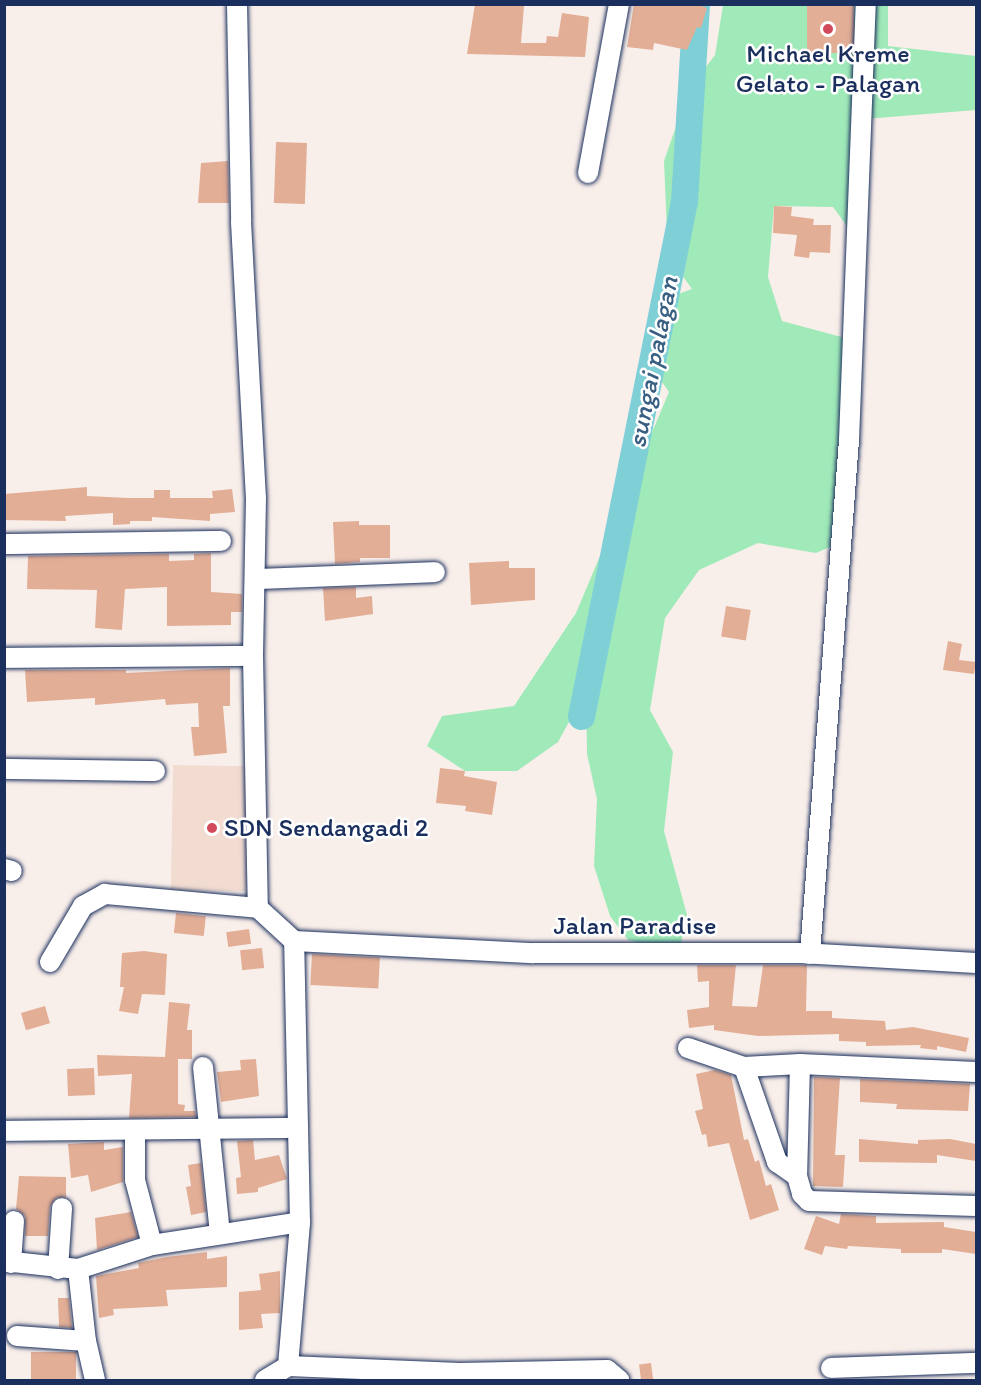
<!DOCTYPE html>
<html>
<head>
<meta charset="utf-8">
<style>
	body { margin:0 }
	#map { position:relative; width:981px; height:1385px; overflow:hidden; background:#f9efea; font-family:Itim,sans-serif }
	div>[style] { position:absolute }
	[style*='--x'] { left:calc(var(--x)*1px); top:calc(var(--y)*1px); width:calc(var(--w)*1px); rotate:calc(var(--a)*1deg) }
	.built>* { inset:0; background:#f2dcd1; transform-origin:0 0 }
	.green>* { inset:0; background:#a0eab9 }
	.river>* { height:27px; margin:-13.5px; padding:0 13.5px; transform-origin:13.5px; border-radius:13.5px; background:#7ecfd6 }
	.building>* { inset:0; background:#e2ae96; transform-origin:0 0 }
	.roads { filter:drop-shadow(0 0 2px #1b2f5e) drop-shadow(0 0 2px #1b2f5e) }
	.minor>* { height:20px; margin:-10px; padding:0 10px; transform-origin:10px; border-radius:10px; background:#fff }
	.dots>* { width:16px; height:16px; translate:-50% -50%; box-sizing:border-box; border:3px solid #fff; border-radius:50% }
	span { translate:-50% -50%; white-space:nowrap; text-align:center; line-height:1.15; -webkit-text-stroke:5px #fff; paint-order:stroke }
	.poi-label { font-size:26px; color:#1b2f5e }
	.left { translate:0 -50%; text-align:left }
	.street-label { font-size:26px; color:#1b2f5e }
	.water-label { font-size:27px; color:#395f82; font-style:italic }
	.frame { position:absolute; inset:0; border:6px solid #1b2f5e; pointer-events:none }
</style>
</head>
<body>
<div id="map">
	<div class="built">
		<i style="left:173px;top:765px;width:75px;height:125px;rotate:1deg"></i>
	</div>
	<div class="green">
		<i style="clip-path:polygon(723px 5px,888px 5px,888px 46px,976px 56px,976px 110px,865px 119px,852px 233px,833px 207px,774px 206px,768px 277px,782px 321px,849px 339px,837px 544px,816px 553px,758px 543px,699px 570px,665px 618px,650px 710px,673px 752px,664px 831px,687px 915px,679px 952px,628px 940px,610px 916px,594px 866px,597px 799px,587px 754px,586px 691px,558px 742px,517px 771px,465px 771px,427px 746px,442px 716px,514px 706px,576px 613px,669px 392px,650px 365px,656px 302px,692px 289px,668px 256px,664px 161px,689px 89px,715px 55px)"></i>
	</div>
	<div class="river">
		<i style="--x:581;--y:716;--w:525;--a:-78.69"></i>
		<i style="--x:684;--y:201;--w:197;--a:-86.5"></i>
	</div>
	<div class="building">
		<i style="clip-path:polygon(475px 4px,524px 6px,521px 43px,546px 43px,547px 36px,558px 37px,562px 13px,589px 17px,585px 57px,467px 54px)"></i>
		<i style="clip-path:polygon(634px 4px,697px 4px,707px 8px,701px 28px,697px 27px,687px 50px,654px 43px,653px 50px,627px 47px)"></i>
		<i style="left:807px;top:4px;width:47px;height:49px"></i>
		<i style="left:276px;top:142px;width:31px;height:61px;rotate:2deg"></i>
		<i style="clip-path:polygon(228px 161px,229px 203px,198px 203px,201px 163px)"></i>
		<i style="clip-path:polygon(774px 206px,792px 207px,791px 216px,814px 219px,813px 225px,831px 225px,830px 253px,810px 252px,809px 258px,794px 256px,797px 235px,773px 233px)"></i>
		<i style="clip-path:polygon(87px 487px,87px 496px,129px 498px,154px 498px,154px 490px,170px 490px,170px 498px,213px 498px,212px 491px,232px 489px,235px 512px,210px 514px,210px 521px,152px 517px,152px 521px,130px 521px,130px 524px,113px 525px,113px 513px,65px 516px,66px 521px,4px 520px,4px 494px)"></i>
		<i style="clip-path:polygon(359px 521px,359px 525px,390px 525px,390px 558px,360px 558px,360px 562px,335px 564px,333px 522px)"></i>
		<i style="clip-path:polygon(211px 553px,211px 592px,242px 594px,242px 612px,231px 612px,231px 625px,167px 626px,167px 587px,125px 589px,122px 630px,95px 628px,97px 590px,27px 589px,28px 556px,169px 554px,169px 561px,194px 560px,194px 554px)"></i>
		<i style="clip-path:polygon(509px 561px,509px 568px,535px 568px,535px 600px,471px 605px,469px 563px)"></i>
		<i style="clip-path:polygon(356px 587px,356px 598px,372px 596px,373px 614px,325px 621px,323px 588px)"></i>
		<i style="left:726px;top:606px;width:25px;height:31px;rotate:9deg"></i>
		<i style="clip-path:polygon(948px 641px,962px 644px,959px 660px,976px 662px,974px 674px,943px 670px)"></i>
		<i style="clip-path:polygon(230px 668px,230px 706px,223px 706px,227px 753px,194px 756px,191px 727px,199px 727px,198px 703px,166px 705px,165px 699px,95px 705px,95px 698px,27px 702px,25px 670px,126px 670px,126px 673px)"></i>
		<i style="clip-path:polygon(440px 768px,465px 771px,464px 776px,497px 782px,492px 815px,465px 811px,466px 806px,436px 803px)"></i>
		<i style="left:176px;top:913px;width:30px;height:20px;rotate:6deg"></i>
		<i style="left:249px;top:929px;width:15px;height:23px;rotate:82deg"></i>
		<i style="left:262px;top:948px;width:20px;height:22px;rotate:84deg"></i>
		<i style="clip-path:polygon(144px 951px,167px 954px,165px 995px,142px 994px,138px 1014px,119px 1011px,124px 987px,120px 987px,122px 953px)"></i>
		<i style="left:312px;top:954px;width:68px;height:31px;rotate:3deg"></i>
		<i style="clip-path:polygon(697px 965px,736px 965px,732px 1006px,757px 1007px,763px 965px,807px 965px,806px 1011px,832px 1011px,832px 1018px,885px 1021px,886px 1030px,913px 1027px,969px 1038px,966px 1052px,937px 1046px,937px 1050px,920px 1048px,921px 1045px,866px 1046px,866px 1042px,839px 1041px,839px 1034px,758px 1036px,714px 1030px,714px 1025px,689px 1028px,687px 1010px,709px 1007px,709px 981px,698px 982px)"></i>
		<i style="clip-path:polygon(169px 1002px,190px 1004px,187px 1030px,192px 1030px,192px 1059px,178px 1059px,178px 1104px,185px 1105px,184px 1111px,195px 1111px,196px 1117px,129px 1118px,132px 1074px,98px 1076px,97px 1055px,165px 1057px)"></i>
		<i style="left:45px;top:1006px;width:18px;height:25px;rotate:74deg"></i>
		<i style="clip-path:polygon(256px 1059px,259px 1096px,221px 1102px,217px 1072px,241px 1070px,240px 1060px)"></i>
		<i style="left:94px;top:1068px;width:27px;height:27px;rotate:88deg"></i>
		<i style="clip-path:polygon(715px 1070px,731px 1075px,744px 1140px,748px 1139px,755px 1162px,759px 1160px,766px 1186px,771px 1184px,779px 1210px,750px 1220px,729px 1143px,708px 1147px,706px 1134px,702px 1135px,695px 1111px,703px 1109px,696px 1074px)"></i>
		<i style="clip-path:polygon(814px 1077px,840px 1078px,835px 1155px,845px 1155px,843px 1187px,813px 1186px)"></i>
		<i style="clip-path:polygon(860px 1079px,970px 1084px,968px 1111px,896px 1109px,897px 1104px,860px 1102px)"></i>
		<i style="clip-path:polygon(859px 1139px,918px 1144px,918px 1140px,950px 1139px,976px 1144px,976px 1161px,937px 1155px,937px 1163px,859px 1162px)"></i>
		<i style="clip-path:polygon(253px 1140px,255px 1160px,279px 1155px,287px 1179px,258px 1188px,258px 1192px,237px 1194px,236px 1178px,241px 1177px,237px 1141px)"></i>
		<i style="clip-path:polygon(104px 1142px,104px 1150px,123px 1147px,123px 1182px,91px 1192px,88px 1175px,71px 1178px,68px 1144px)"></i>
		<i style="clip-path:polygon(201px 1163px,206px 1212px,191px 1215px,186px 1187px,191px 1186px,188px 1165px)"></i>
		<i style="clip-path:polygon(19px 1176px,66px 1177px,66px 1197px,56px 1198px,50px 1207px,48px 1236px,25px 1236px,25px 1216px,16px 1209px)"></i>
		<i style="clip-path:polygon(131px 1212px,138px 1237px,97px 1250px,95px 1218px)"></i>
		<i style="clip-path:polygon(841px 1214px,876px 1216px,876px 1223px,944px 1222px,944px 1227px,976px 1232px,976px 1254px,942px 1249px,942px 1253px,901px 1253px,901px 1249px,848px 1246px,847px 1249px,825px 1246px,822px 1255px,804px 1249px,816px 1216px,839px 1224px)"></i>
		<i style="clip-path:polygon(207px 1252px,207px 1259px,227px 1256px,227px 1287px,166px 1290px,168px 1306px,113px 1309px,114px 1315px,99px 1318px,96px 1276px,139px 1268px,138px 1263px,167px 1257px)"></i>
		<i style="clip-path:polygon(280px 1271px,280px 1313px,261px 1314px,263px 1328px,239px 1330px,239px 1292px,261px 1290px,259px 1274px)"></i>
		<i style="clip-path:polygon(58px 1298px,69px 1298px,72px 1328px,59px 1327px)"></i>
		<i style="left:31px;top:1352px;width:45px;height:28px"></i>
		<i style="left:651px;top:1363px;width:17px;height:12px;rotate:83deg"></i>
	</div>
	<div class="roads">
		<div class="minor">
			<i style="--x:237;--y:4;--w:218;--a:88.9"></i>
			<i style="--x:241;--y:222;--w:276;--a:86.9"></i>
			<i style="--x:256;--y:498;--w:158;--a:91.1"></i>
			<i style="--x:253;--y:656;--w:252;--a:88.9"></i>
			<i style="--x:258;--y:908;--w:49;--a:42.5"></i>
			<i style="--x:588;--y:173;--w:172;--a:-79.6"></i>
			<i style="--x:4;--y:544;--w:217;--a:-0.8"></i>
			<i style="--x:256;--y:579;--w:179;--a:-2.2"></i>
			<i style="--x:4;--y:658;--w:249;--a:-0.5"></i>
			<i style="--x:4;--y:769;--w:151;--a:0.8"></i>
			<i style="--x:4;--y:869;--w:8;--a:14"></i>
			<i style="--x:294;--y:941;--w:240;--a:2.9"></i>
			<i style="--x:534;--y:953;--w:267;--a:0"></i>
			<i style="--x:801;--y:953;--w:175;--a:3.3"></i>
			<i style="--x:810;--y:954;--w:515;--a:-85.66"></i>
			<i style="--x:849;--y:440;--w:436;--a:-87.8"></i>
			<i style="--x:50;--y:962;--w:65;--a:-59.5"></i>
			<i style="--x:83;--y:906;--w:25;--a:-29"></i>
			<i style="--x:105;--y:894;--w:154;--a:5.2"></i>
			<i style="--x:688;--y:1048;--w:59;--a:18.7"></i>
			<i style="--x:744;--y:1067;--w:56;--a:-3.1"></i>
			<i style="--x:800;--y:1064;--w:176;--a:2.6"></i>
			<i style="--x:800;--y:1064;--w:112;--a:91.5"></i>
			<i style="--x:797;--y:1176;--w:19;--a:74"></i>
			<i style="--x:802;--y:1194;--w:10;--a:45"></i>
			<i style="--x:809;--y:1201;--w:167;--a:1.7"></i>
			<i style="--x:203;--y:1067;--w:167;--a:84.2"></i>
			<i style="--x:744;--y:1067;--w:101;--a:70.8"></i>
			<i style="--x:777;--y:1162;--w:24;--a:35"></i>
			<i style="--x:4;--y:1131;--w:294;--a:-0.6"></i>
			<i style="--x:135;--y:1131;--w:49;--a:90"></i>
			<i style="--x:135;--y:1180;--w:67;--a:75.3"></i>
			<i style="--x:4;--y:1261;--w:74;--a:6.2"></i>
			<i style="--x:78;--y:1269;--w:78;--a:-18"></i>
			<i style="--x:152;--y:1245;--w:150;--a:-8.8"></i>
			<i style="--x:11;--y:1263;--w:42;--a:-85.9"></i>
			<i style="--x:58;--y:1269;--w:61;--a:-86.2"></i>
			<i style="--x:78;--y:1269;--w:72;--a:83.7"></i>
			<i style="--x:86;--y:1341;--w:40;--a:77"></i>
			<i style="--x:17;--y:1336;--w:69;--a:4.1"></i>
			<i style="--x:288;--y:1366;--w:172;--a:2.3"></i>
			<i style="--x:460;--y:1373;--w:147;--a:-1.2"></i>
			<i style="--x:607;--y:1370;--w:16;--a:40"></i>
			<i style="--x:831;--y:1368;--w:145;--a:-2"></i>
			<i style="--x:265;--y:1380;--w:27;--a:-31"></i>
			<i style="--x:288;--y:1366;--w:144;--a:-85.2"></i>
			<i style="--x:300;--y:1222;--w:281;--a:-91.2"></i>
		</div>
	</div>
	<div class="dots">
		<i style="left:828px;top:29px;background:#d1495b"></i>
		<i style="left:212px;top:828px;background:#d1495b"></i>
	</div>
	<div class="poi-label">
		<span style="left:828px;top:69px">Michael Kreme<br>Gelato - Palagan</span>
		<span class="left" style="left:224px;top:828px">SDN Sendangadi 2</span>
	</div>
	<div class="street-label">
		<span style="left:635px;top:926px">Jalan Paradise</span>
	</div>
	<div class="water-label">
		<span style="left:652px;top:362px;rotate:-79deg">sungai palagan</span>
	</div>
	<div class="frame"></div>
</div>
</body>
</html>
